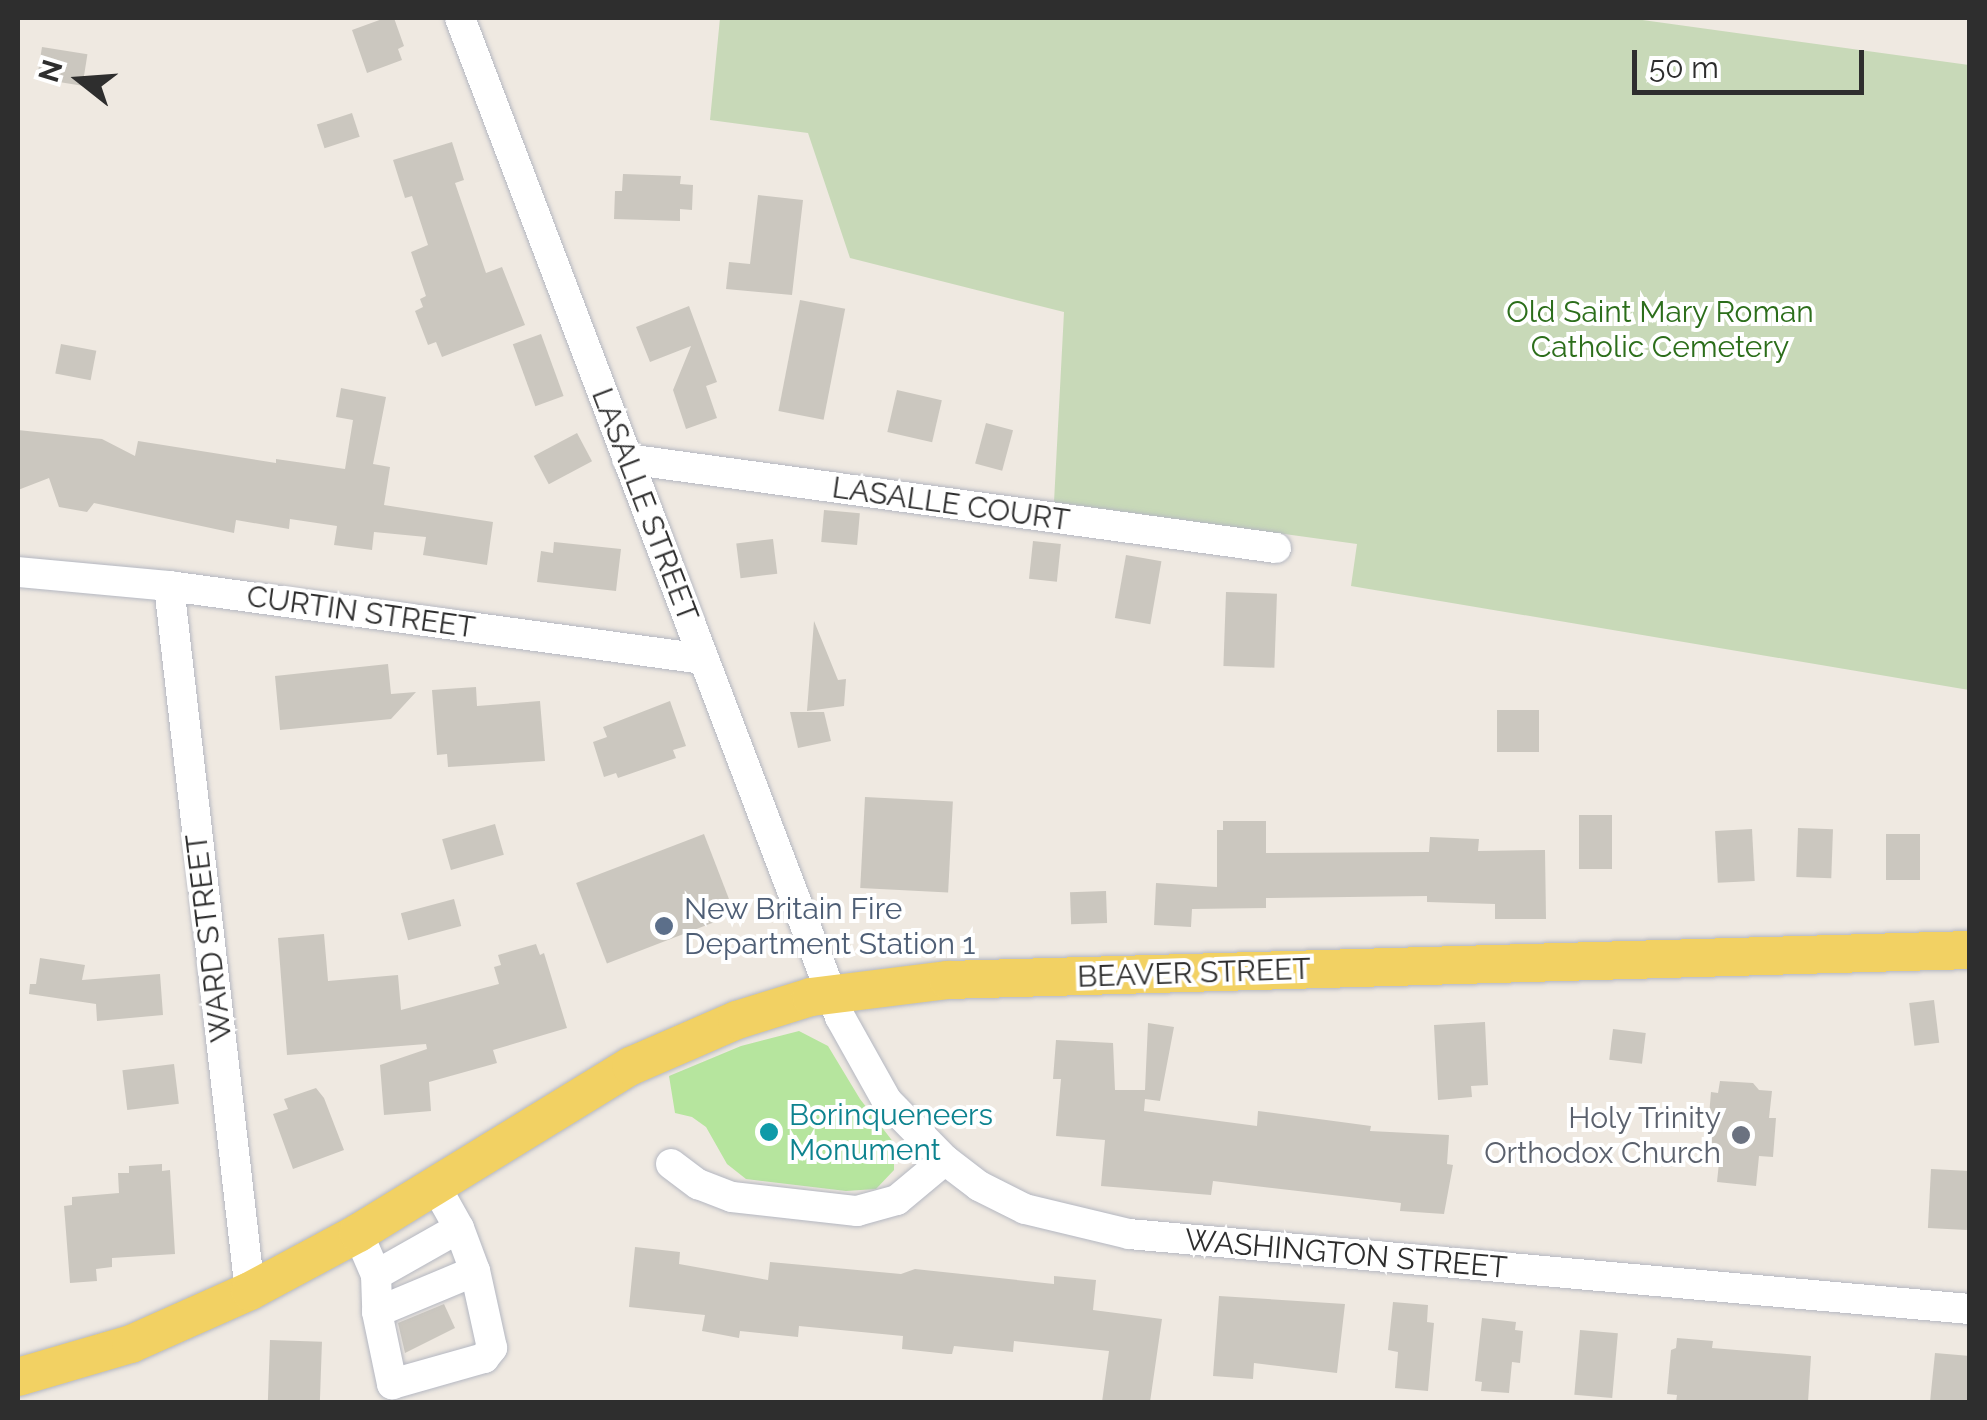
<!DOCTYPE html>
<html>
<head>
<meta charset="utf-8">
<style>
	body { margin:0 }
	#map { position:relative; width:1987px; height:1420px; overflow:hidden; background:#efe9e1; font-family:Raleway,sans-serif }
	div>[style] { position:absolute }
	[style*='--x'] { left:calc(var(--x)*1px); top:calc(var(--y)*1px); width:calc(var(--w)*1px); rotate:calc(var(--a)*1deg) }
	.green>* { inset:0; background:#b6e59e }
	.cemetery>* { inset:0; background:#c8d9b8 }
	.building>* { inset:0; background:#cbc7bf; transform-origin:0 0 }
	.roads { filter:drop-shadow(0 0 2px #b4b7c1) drop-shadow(0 0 2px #b4b7c1) }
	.minor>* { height:30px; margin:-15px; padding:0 15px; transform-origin:15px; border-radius:15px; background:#fff }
	.major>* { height:38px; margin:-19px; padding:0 19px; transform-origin:19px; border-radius:19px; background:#f2d163 }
	.dots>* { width:28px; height:28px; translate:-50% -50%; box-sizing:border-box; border:5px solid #fff; border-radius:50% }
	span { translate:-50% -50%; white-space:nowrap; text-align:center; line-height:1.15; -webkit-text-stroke:8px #fff; paint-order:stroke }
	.park-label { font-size:30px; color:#2c6e1b }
	.street-label { font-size:30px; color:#2e2e2e }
	.service-label { font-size:30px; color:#4e5e75 }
	.left { translate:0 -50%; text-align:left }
	.culture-label { font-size:30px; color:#0d838f }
	.worship-label { font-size:30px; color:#5b616d }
	.right { translate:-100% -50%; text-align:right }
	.frame { position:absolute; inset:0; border:20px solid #2e2e2e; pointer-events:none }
	.north { position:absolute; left:30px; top:30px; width:100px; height:100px; -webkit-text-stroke:8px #fff; paint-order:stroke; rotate:287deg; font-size:28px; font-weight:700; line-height:40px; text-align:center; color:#2e2e2e }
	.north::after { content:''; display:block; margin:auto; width:35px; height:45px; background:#2e2e2e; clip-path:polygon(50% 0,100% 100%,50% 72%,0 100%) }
	.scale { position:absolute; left:1632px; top:50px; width:232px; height:45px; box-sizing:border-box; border:5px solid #2e2e2e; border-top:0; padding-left:12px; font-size:30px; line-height:35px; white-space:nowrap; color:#2e2e2e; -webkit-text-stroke:8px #fff; paint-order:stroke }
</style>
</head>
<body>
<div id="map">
	<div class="green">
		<i style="clip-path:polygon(799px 1031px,828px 1046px,860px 1099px,894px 1143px,894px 1170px,876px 1189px,846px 1191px,746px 1179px,727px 1164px,706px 1127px,692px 1117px,675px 1113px,669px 1076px,741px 1046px)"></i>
	</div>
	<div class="cemetery">
		<i style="clip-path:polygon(720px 18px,1628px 18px,1969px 65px,1969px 690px,1351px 586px,1357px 544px,1054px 502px,1064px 312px,850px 258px,808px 133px,710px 120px)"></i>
	</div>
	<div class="building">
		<i style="clip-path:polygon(385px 18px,394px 18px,404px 46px,398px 49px,402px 60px,367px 73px,352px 30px)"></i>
		<i style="left:42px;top:47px;width:46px;height:32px;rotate:9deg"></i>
		<i style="left:352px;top:113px;width:25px;height:37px;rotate:72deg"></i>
		<i style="clip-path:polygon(452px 142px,464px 180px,455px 183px,486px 273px,502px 267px,525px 325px,442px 357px,436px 342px,428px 345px,415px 311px,423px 307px,420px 299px,426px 296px,411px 252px,428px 245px,412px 196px,405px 198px,393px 160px)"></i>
		<i style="clip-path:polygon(623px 174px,681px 176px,680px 184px,693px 185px,692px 210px,680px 209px,680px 221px,614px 219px,615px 191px,622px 191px)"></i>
		<i style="clip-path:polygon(758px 195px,803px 200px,792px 295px,726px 289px,729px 262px,750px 264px)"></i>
		<i style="left:800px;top:300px;width:46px;height:113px;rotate:11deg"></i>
		<i style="clip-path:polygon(689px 306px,717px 382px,706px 386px,717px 418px,686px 429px,673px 390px,691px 346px,650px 362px,636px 327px)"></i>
		<i style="left:541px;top:334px;width:66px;height:30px;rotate:70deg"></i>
		<i style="left:61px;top:344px;width:36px;height:30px;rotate:11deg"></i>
		<i style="clip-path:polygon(341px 388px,386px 397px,373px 464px,390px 467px,384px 505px,493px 522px,487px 565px,423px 555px,426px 537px,374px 532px,372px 550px,334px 545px,337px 526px,290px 519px,289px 529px,236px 520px,234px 533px,94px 503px,87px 512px,59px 507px,49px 478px,18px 490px,18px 430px,102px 439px,135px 456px,138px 441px,276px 463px,276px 459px,345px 469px,353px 420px,336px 417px)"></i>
		<i style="left:897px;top:390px;width:46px;height:43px;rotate:13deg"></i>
		<i style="left:986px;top:423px;width:28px;height:42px;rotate:15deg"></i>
		<i style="left:577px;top:433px;width:32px;height:49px;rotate:62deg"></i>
		<i style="left:824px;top:510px;width:36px;height:32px;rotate:5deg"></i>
		<i style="left:773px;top:539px;width:35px;height:37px;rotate:83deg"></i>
		<i style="left:1033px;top:541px;width:28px;height:38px;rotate:6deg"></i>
		<i style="clip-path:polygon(554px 542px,621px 549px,616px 591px,537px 582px,541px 551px,553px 553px)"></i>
		<i style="left:1126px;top:555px;width:36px;height:64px;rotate:10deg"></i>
		<i style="left:1226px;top:592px;width:51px;height:74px;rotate:2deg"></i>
		<i style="clip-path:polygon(814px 621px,838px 680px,846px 679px,844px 706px,807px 711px)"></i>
		<i style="clip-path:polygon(388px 664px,391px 694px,416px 692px,391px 719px,280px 730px,275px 676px)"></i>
		<i style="clip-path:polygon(476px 687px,477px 706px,540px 701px,545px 761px,448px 767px,447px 754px,437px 755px,432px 690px)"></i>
		<i style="clip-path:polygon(670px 701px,686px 746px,673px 750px,676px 758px,618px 778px,616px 773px,604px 777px,593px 742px,607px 737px,603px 727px)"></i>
		<i style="left:1497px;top:710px;width:42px;height:42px"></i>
		<i style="clip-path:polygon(790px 712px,824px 712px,831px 741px,798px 748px)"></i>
		<i style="left:865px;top:797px;width:88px;height:91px;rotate:3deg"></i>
		<i style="left:1579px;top:815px;width:33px;height:54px"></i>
		<i style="clip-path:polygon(1223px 821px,1266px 821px,1266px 853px,1429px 852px,1430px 837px,1479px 839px,1478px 851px,1545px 850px,1546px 919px,1495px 919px,1495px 904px,1427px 902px,1427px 896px,1266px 898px,1266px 908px,1192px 909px,1191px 927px,1154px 925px,1156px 883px,1217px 887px,1217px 830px,1223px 830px)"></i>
		<i style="left:495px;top:824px;width:32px;height:55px;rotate:74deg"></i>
		<i style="left:1798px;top:828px;width:35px;height:49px;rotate:2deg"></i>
		<i style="left:1752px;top:829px;width:52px;height:37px;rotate:87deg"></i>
		<i style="left:704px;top:834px;width:86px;height:137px;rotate:69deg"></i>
		<i style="left:1886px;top:834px;width:34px;height:46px"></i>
		<i style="left:1106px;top:891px;width:32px;height:36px;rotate:88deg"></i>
		<i style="left:454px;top:899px;width:28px;height:55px;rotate:75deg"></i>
		<i style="clip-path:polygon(324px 934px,328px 981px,398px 975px,401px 1010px,499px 984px,494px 967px,501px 965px,498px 955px,536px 944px,540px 955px,544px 953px,567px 1028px,493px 1050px,497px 1063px,429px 1082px,431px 1111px,384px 1115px,380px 1065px,427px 1049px,426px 1044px,287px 1055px,278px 938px)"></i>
		<i style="clip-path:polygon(40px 958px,85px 965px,82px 980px,160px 974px,163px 1015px,97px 1021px,96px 1004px,29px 994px,30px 984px,36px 984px)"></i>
		<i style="left:1934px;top:1000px;width:43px;height:25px;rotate:83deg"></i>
		<i style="clip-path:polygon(1485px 1022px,1488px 1085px,1471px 1086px,1472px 1097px,1438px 1100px,1434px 1025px)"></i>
		<i style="clip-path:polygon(1148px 1023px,1174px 1027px,1160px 1101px,1145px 1099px,1144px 1111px,1257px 1126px,1258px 1111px,1371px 1126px,1370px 1131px,1449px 1135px,1447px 1164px,1453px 1165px,1444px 1214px,1400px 1211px,1401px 1203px,1213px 1181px,1211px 1195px,1101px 1186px,1105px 1140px,1056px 1136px,1061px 1079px,1053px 1079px,1056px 1040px,1113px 1043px,1115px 1090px,1145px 1090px)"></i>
		<i style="left:1613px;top:1029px;width:33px;height:31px;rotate:7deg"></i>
		<i style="left:174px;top:1064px;width:40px;height:52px;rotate:83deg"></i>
		<i style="clip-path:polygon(1720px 1081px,1753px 1083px,1759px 1090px,1772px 1091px,1769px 1118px,1776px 1118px,1773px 1157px,1759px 1156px,1756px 1186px,1717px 1182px,1720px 1153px,1706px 1151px,1711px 1092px,1718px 1093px)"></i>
		<i style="clip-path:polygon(316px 1088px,324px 1098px,344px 1150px,293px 1169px,273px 1114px,288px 1109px,284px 1099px)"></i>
		<i style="clip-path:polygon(162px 1164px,162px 1171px,170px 1170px,175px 1254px,112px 1258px,112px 1267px,96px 1269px,97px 1281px,70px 1283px,64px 1206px,72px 1205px,72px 1197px,119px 1193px,118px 1173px,129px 1173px,129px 1166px)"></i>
		<i style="left:1931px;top:1169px;width:39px;height:59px;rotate:3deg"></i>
		<i style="clip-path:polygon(635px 1247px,680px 1252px,679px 1264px,768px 1280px,770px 1262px,901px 1274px,915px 1269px,1054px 1284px,1054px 1276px,1096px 1280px,1093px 1310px,1162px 1319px,1150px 1402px,1102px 1402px,1109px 1351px,1014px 1341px,1013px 1352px,954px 1346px,952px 1354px,948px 1354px,902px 1349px,903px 1336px,799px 1326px,798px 1337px,740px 1331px,739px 1338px,702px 1331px,705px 1315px,629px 1307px)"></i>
		<i style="clip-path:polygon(1219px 1296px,1345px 1304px,1337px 1373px,1254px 1363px,1253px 1379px,1213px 1376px)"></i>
		<i style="clip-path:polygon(1393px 1302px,1428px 1305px,1427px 1322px,1434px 1323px,1428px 1391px,1395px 1388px,1398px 1352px,1388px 1350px)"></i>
		<i style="clip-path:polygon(444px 1304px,455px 1328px,405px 1353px,398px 1323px)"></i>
		<i style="clip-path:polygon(1482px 1318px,1516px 1322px,1515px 1330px,1523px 1331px,1520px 1363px,1512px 1362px,1509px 1393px,1481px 1391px,1482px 1382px,1475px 1381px)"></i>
		<i style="left:1580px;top:1330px;width:38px;height:65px;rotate:5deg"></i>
		<i style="clip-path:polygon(1677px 1338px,1713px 1341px,1712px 1348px,1811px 1356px,1808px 1402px,1676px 1402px,1677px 1395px,1667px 1394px,1671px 1350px,1676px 1348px)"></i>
		<i style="left:270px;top:1340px;width:52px;height:62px;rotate:2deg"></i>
		<i style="clip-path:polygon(1935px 1353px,1970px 1356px,1970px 1402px,1930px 1402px)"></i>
	</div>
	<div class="roads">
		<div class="minor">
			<i style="--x:460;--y:18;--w:1069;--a:69.17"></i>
			<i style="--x:840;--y:1017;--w:96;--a:60.8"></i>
			<i style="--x:887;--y:1101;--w:83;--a:45.5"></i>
			<i style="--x:945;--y:1160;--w:43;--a:37.4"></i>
			<i style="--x:979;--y:1186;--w:51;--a:26.6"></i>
			<i style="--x:1025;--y:1209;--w:107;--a:13.5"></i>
			<i style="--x:1129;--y:1234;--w:844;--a:5.1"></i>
			<i style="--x:627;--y:459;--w:655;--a:7.81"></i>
			<i style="--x:18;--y:572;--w:152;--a:5.3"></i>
			<i style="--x:169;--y:586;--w:539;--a:7.78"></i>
			<i style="--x:169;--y:586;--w:710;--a:83.45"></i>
			<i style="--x:671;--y:1164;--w:34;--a:37"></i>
			<i style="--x:698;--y:1184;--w:36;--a:21"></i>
			<i style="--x:732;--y:1197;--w:126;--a:6.4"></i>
			<i style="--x:857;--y:1211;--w:41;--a:-15.4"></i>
			<i style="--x:897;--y:1200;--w:62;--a:-39.8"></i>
			<i style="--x:358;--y:1233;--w:46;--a:66.8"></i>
			<i style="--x:376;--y:1275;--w:37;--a:88"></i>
			<i style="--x:377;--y:1312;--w:74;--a:78.2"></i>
			<i style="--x:392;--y:1384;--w:96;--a:-15.8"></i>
			<i style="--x:484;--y:1358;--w:13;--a:-51"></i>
			<i style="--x:492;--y:1348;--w:79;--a:-102.4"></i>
			<i style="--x:475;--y:1271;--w:46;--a:-110.4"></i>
			<i style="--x:459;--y:1228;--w:47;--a:-119.3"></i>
			<i style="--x:376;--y:1275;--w:95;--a:-29.5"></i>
			<i style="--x:377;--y:1312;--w:106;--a:-22.7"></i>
		</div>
		<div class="major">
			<i style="--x:18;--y:1377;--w:118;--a:-16.3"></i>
			<i style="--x:131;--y:1344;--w:130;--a:-24"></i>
			<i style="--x:250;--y:1291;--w:123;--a:-28.2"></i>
			<i style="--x:358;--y:1233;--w:320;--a:-31.5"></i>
			<i style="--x:631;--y:1066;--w:116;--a:-23.5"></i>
			<i style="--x:737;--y:1020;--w:77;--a:-17.3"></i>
			<i style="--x:811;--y:997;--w:138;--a:-7.1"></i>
			<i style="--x:948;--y:980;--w:1022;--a:-1.68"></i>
		</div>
	</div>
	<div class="dots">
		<i style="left:664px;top:926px;background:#5c6f8a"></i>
		<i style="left:769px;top:1132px;background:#0f9aa8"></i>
		<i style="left:1741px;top:1135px;background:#6b7280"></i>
	</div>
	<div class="park-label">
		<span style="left:1660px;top:329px">Old Saint Mary Roman<br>Catholic Cemetery</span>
	</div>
	<div class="street-label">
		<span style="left:951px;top:504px;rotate:8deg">LASALLE COURT</span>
		<span style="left:645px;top:505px;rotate:69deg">LASALLE STREET</span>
		<span style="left:361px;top:612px;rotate:8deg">CURTIN STREET</span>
		<span style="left:209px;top:938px;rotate:-97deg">WARD STREET</span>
		<span style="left:1194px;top:973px;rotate:-2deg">BEAVER STREET</span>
		<span style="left:1346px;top:1254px;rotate:5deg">WASHINGTON STREET</span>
	</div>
	<div class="service-label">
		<span class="left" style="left:684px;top:926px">New Britain Fire<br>Department Station 1</span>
	</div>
	<div class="culture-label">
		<span class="left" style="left:789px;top:1132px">Borinqueneers<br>Monument</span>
	</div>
	<div class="worship-label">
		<span class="right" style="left:1721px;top:1135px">Holy Trinity<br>Orthodox Church</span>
	</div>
	<div class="frame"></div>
	<div class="north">N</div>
	<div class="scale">50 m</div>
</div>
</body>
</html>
